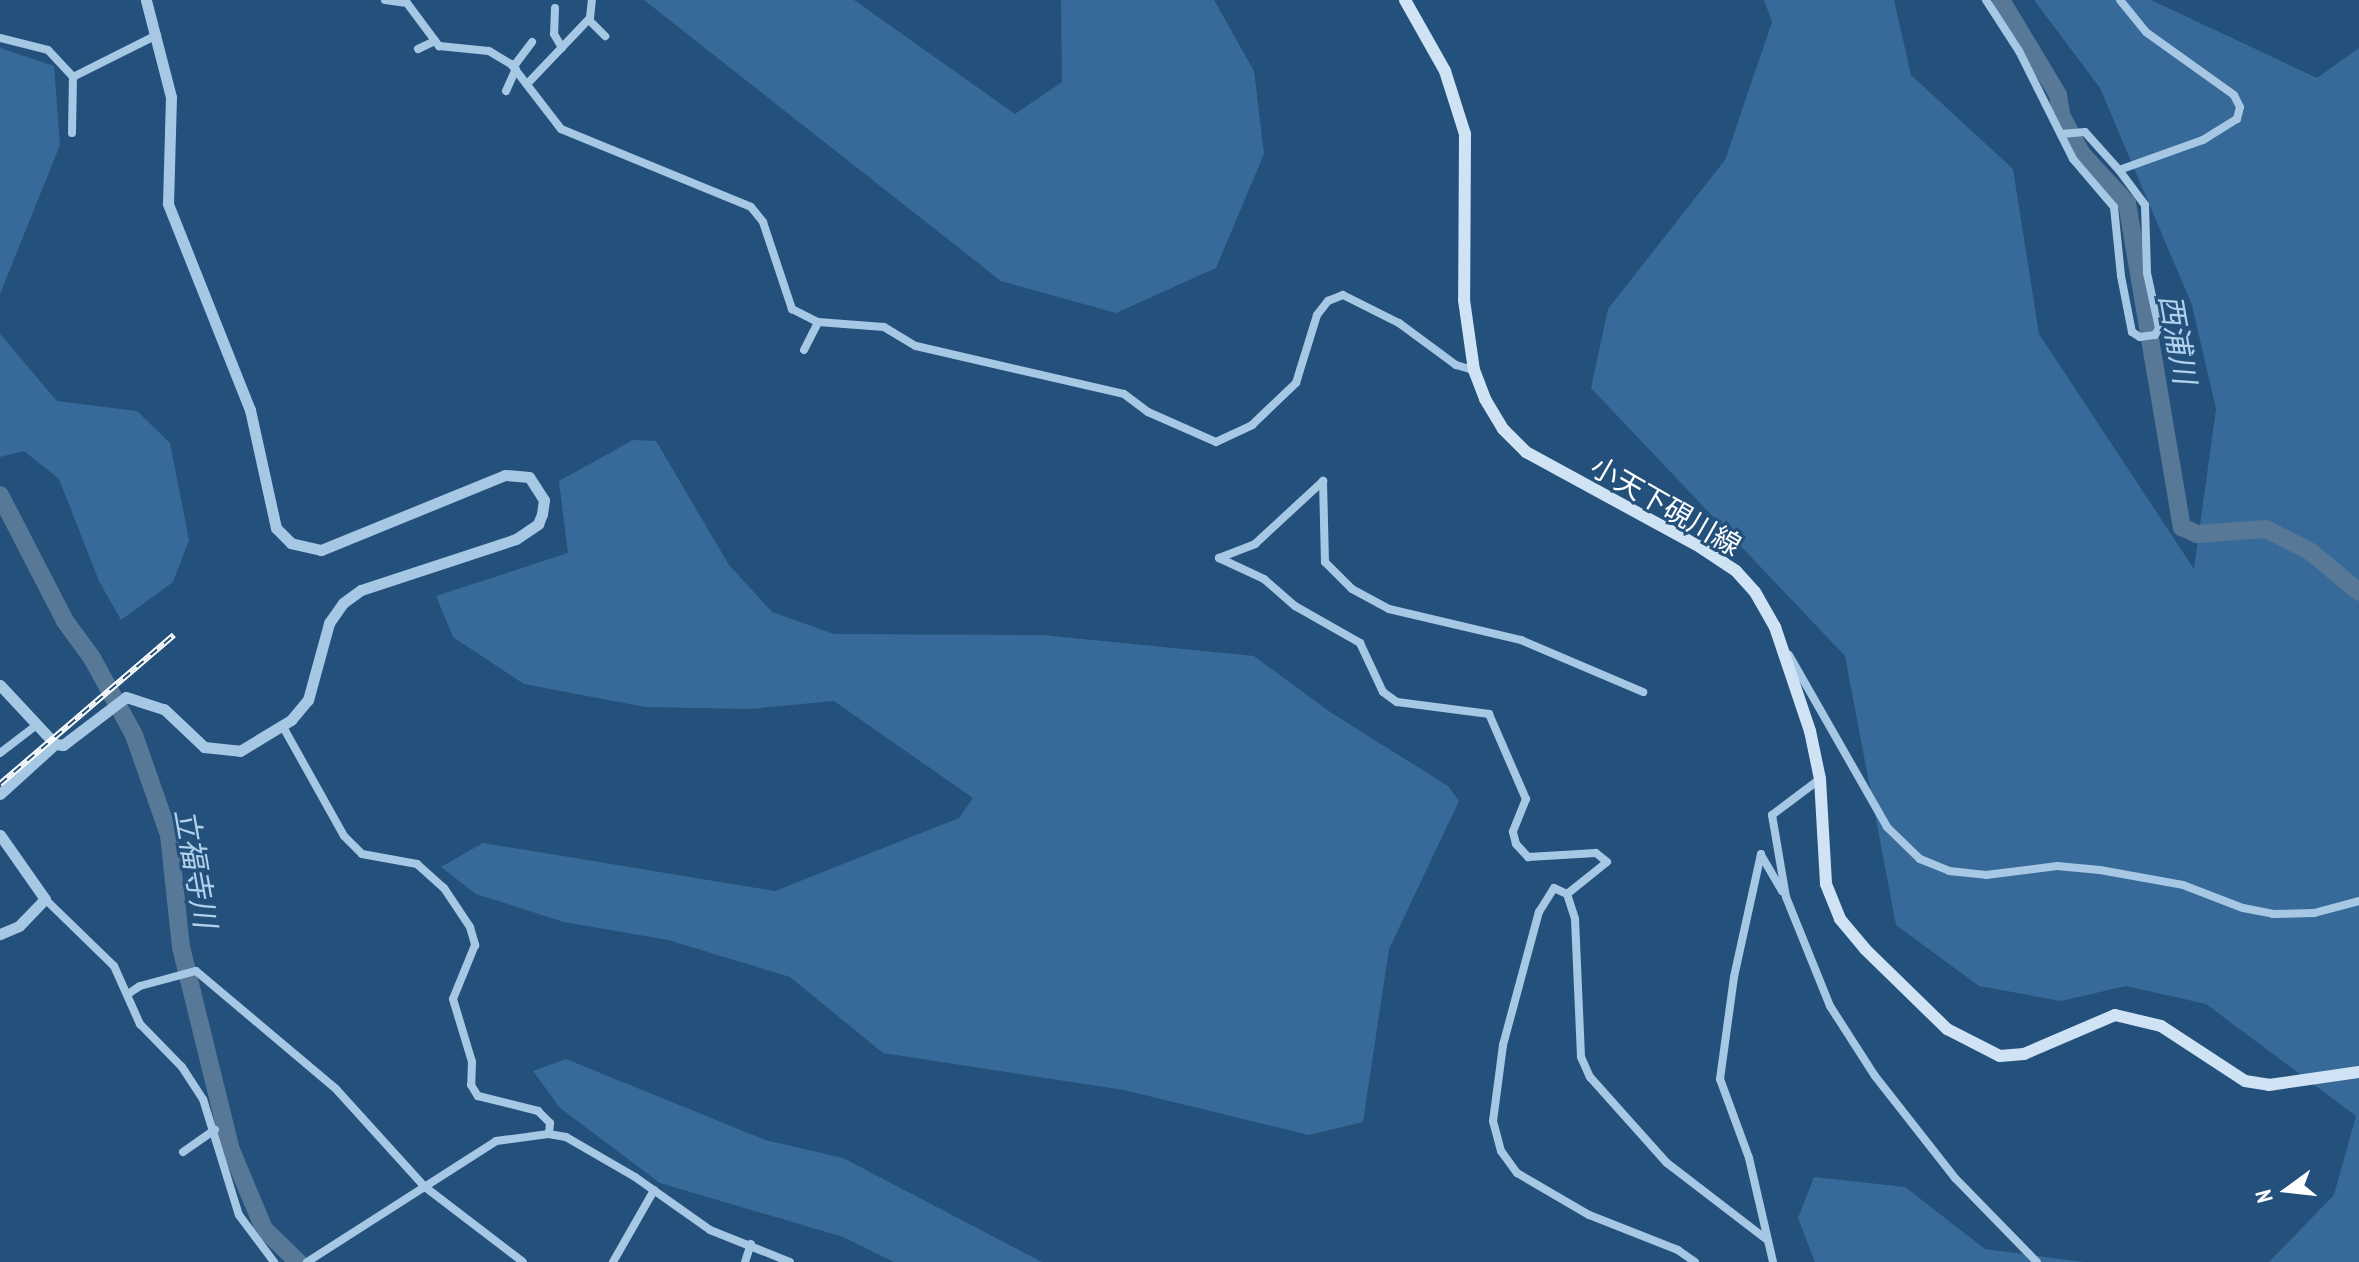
<!DOCTYPE html>
<html>
<head>
<meta charset="utf-8">
<style>
	body { margin:0 }
	#map { position:relative; width:2359px; height:1262px; overflow:hidden; background:#24517b; font-family:"PT Sans Narrow","Noto Sans JP",sans-serif }
	div>[style] { position:absolute }
	[style*='--x'] { left:calc(var(--x)*1px); top:calc(var(--y)*1px); width:calc(var(--w)*1px); rotate:calc(var(--a)*1deg) }
	.green>* { inset:0; background:#376a98 }
	.river>* { height:18px; margin:-9px; padding:0 9px; transform-origin:9px; border-radius:9px; background:#577897 }
	.minor>* { height:8px; margin:-4px; padding:0 4px; transform-origin:4px; border-radius:4px; background:#a7c8e5 }
	.tertiary>* { height:11px; margin:-5.5px; padding:0 5.5px; transform-origin:5.5px; border-radius:5.5px; background:#a7c8e5 }
	.secondary>* { height:12px; margin:-6px; padding:0 6px; transform-origin:6px; border-radius:6px; background:#d0e3f4 }
	.rail>* { height:6px; margin-top:-3px; transform-origin:0; background:repeating-linear-gradient(90deg,#24517b 0 9px,#fff 0 18px); box-sizing:border-box; border-block:2px solid #fff }
	span { translate:-50% -50%; white-space:nowrap; text-align:center; line-height:1.15; -webkit-text-stroke:6px #24517b; paint-order:stroke }
	.street-label { font-size:28px; color:#fff }
	.water-label { font-size:30px; color:#b2d1ed; font-style:italic }
	.north { position:absolute; left:2247px; top:1150px; width:80px; height:80px; -webkit-text-stroke:6px #24517b; paint-order:stroke; rotate:255deg; font-size:22px; font-weight:700; line-height:32px; text-align:center; color:#fff }
	.north::after { content:''; display:block; margin:auto; width:28px; height:36px; background:#fff; clip-path:polygon(50% 0,100% 100%,50% 72%,0 100%) }
</style>
</head>
<body>
<div id="map">
	<div class="green">
		<i style="clip-path:polygon(644px 0,854px 0,1015px 114px,1062px 82px,1061px 0,1214px 0,1254px 71px,1264px 154px,1216px 268px,1116px 313px,1001px 281px)"></i>
		<i style="clip-path:polygon(1764px 0,1894px 0,1911px 75px,2013px 169px,2039px 334px,2194px 569px,2216px 409px,2192px 305px,2100px 88px,2034px 0,2151px 0,2317px 78px,2359px 48px,2359px 1262px,2269px 1262px,2334px 1195px,2356px 1116px,2206px 1004px,2126px 986px,2061px 1001px,1979px 986px,1896px 925px,1845px 656px,1591px 388px,1608px 309px,1725px 160px,1772px 22px)"></i>
		<i style="clip-path:polygon(0 48px,54px 66px,60px 145px,0 294px)"></i>
		<i style="clip-path:polygon(0 334px,57px 401px,137px 411px,170px 443px,189px 540px,173px 582px,121px 620px,99px 581px,59px 479px,24px 451px,0 457px)"></i>
		<i style="clip-path:polygon(633px 440px,656px 441px,729px 565px,772px 612px,834px 634px,1042px 635px,1254px 656px,1330px 712px,1448px 786px,1459px 801px,1389px 949px,1363px 1122px,1309px 1135px,1124px 1090px,883px 1053px,790px 977px,668px 940px,564px 922px,476px 894px,441px 867px,483px 843px,775px 891px,959px 818px,973px 798px,834px 701px,750px 709px,645px 707px,524px 684px,453px 637px,436px 596px,568px 553px,559px 481px)"></i>
		<i style="clip-path:polygon(566px 1059px,765px 1140px,843px 1158px,1042px 1262px,894px 1262px,843px 1237px,660px 1183px,560px 1108px,533px 1071px)"></i>
		<i style="clip-path:polygon(1814px 1177px,1905px 1187px,1985px 1249px,2083px 1262px,1815px 1262px,1798px 1218px)"></i>
	</div>
	<div class="river">
		<i style="--x:2001;--y:0;--w:111;--a:59"></i>
		<i style="--x:2058;--y:95;--w:20;--a:81"></i>
		<i style="--x:2061;--y:115;--w:43;--a:62.2"></i>
		<i style="--x:2081;--y:153;--w:68;--a:47.4"></i>
		<i style="--x:2127;--y:203;--w:329;--a:80.4"></i>
		<i style="--x:2182;--y:527;--w:17;--a:25"></i>
		<i style="--x:2197;--y:534;--w:69;--a:-4.1"></i>
		<i style="--x:2266;--y:529;--w:51;--a:27.1"></i>
		<i style="--x:2311;--y:552;--w:62;--a:39.8"></i>
		<i style="--x:0;--y:495;--w:142;--a:62.7"></i>
		<i style="--x:65;--y:621;--w:46;--a:53.9"></i>
		<i style="--x:92;--y:658;--w:88;--a:61.4"></i>
		<i style="--x:134;--y:735;--w:106;--a:70.7"></i>
		<i style="--x:169;--y:835;--w:113;--a:83.9"></i>
		<i style="--x:181;--y:947;--w:209;--a:76.2"></i>
		<i style="--x:231;--y:1150;--w:86;--a:67.3"></i>
		<i style="--x:264;--y:1229;--w:47;--a:44.1"></i>
	</div>
	<div class="minor">
		<i style="--x:385;--y:0;--w:22;--a:8"></i>
		<i style="--x:407;--y:3;--w:54;--a:53.3"></i>
		<i style="--x:439;--y:46;--w:50;--a:5.7"></i>
		<i style="--x:489;--y:51;--w:26;--a:31"></i>
		<i style="--x:511;--y:64;--w:82;--a:52.4"></i>
		<i style="--x:561;--y:129;--w:205;--a:22.3"></i>
		<i style="--x:751;--y:207;--w:19;--a:51"></i>
		<i style="--x:763;--y:222;--w:92;--a:71.6"></i>
		<i style="--x:792;--y:309;--w:29;--a:27"></i>
		<i style="--x:818;--y:322;--w:66;--a:4.3"></i>
		<i style="--x:884;--y:327;--w:37;--a:31"></i>
		<i style="--x:916;--y:346;--w:213;--a:13"></i>
		<i style="--x:1124;--y:394;--w:30;--a:37"></i>
		<i style="--x:1148;--y:412;--w:74;--a:23.8"></i>
		<i style="--x:1216;--y:442;--w:40;--a:-25"></i>
		<i style="--x:1252;--y:425;--w:61;--a:-43.7"></i>
		<i style="--x:1296;--y:383;--w:71;--a:-72.8"></i>
		<i style="--x:1317;--y:315;--w:18;--a:-52"></i>
		<i style="--x:1328;--y:301;--w:16;--a:-22"></i>
		<i style="--x:1343;--y:295;--w:63;--a:26.6"></i>
		<i style="--x:1399;--y:323;--w:71;--a:36.4"></i>
		<i style="--x:1456;--y:365;--w:19;--a:16"></i>
		<i style="--x:1986;--y:0;--w:61;--a:57.1"></i>
		<i style="--x:2019;--y:51;--w:121;--a:63.4"></i>
		<i style="--x:2073;--y:159;--w:63;--a:49.5"></i>
		<i style="--x:2114;--y:207;--w:69;--a:84.2"></i>
		<i style="--x:2121;--y:276;--w:57;--a:78.9"></i>
		<i style="--x:2132;--y:332;--w:9;--a:32"></i>
		<i style="--x:2140;--y:337;--w:15;--a:-8"></i>
		<i style="--x:2155;--y:335;--w:8;--a:-60"></i>
		<i style="--x:2159;--y:328;--w:56;--a:-102.3"></i>
		<i style="--x:2147;--y:273;--w:68;--a:-91.7"></i>
		<i style="--x:2145;--y:205;--w:44;--a:-126.6"></i>
		<i style="--x:555;--y:8;--w:26;--a:92"></i>
		<i style="--x:554;--y:34;--w:16;--a:60"></i>
		<i style="--x:589;--y:20;--w:23;--a:45"></i>
		<i style="--x:0;--y:38;--w:49;--a:14"></i>
		<i style="--x:48;--y:50;--w:37;--a:47"></i>
		<i style="--x:73;--y:77;--w:94;--a:-26.6"></i>
		<i style="--x:418;--y:49;--w:19;--a:-25"></i>
		<i style="--x:514;--y:66;--w:30;--a:-53"></i>
		<i style="--x:529;--y:82;--w:88;--a:-46.4"></i>
		<i style="--x:590;--y:18;--w:18;--a:-84"></i>
		<i style="--x:506;--y:91;--w:24;--a:-66"></i>
		<i style="--x:72;--y:133;--w:56;--a:-89"></i>
		<i style="--x:2061;--y:134;--w:24;--a:-5"></i>
		<i style="--x:2085;--y:132;--w:51;--a:48.2"></i>
		<i style="--x:2119;--y:170;--w:89;--a:-19.7"></i>
		<i style="--x:2203;--y:140;--w:40;--a:-32"></i>
		<i style="--x:2237;--y:119;--w:12;--a:-76"></i>
		<i style="--x:2240;--y:107;--w:13;--a:-117"></i>
		<i style="--x:2234;--y:95;--w:108;--a:-144.4"></i>
		<i style="--x:2146;--y:32;--w:41;--a:-129.1"></i>
		<i style="--x:804;--y:350;--w:31;--a:-63"></i>
		<i style="--x:1219;--y:558;--w:50;--a:25"></i>
		<i style="--x:1264;--y:579;--w:41;--a:41.1"></i>
		<i style="--x:1295;--y:606;--w:75;--a:29.6"></i>
		<i style="--x:1360;--y:643;--w:54;--a:64.9"></i>
		<i style="--x:1383;--y:692;--w:17;--a:36"></i>
		<i style="--x:1397;--y:702;--w:93;--a:7.4"></i>
		<i style="--x:1489;--y:714;--w:93;--a:66.5"></i>
		<i style="--x:1526;--y:799;--w:35;--a:112"></i>
		<i style="--x:1513;--y:832;--w:12;--a:76"></i>
		<i style="--x:1516;--y:844;--w:18;--a:47"></i>
		<i style="--x:1528;--y:857;--w:68;--a:-3.4"></i>
		<i style="--x:1596;--y:853;--w:14;--a:39"></i>
		<i style="--x:1607;--y:862;--w:51;--a:141.3"></i>
		<i style="--x:1219;--y:558;--w:39;--a:-21"></i>
		<i style="--x:1255;--y:544;--w:93;--a:-42.8"></i>
		<i style="--x:1323;--y:481;--w:81;--a:88.6"></i>
		<i style="--x:1325;--y:562;--w:38;--a:45"></i>
		<i style="--x:1352;--y:589;--w:42;--a:28.4"></i>
		<i style="--x:1389;--y:609;--w:136;--a:13.2"></i>
		<i style="--x:1521;--y:640;--w:133;--a:23.1"></i>
		<i style="--x:1789;--y:655;--w:198;--a:60.3"></i>
		<i style="--x:1887;--y:827;--w:46;--a:44.1"></i>
		<i style="--x:1920;--y:859;--w:31;--a:22"></i>
		<i style="--x:1949;--y:871;--w:37;--a:6"></i>
		<i style="--x:1986;--y:875;--w:72;--a:-7.2"></i>
		<i style="--x:2057;--y:866;--w:43;--a:5.3"></i>
		<i style="--x:2100;--y:870;--w:84;--a:10.2"></i>
		<i style="--x:2183;--y:885;--w:64;--a:21"></i>
		<i style="--x:2243;--y:908;--w:31;--a:11"></i>
		<i style="--x:2273;--y:914;--w:41;--a:-1.4"></i>
		<i style="--x:2314;--y:913;--w:47;--a:-14.9"></i>
		<i style="--x:282;--y:725;--w:127;--a:60.8"></i>
		<i style="--x:344;--y:836;--w:25;--a:45"></i>
		<i style="--x:362;--y:854;--w:56;--a:10.3"></i>
		<i style="--x:417;--y:864;--w:36;--a:42"></i>
		<i style="--x:444;--y:888;--w:47;--a:56.3"></i>
		<i style="--x:470;--y:927;--w:19;--a:74"></i>
		<i style="--x:475;--y:945;--w:58;--a:112.2"></i>
		<i style="--x:453;--y:999;--w:66;--a:73.2"></i>
		<i style="--x:472;--y:1062;--w:23;--a:92"></i>
		<i style="--x:471;--y:1085;--w:13;--a:58"></i>
		<i style="--x:478;--y:1096;--w:62;--a:14"></i>
		<i style="--x:538;--y:1111;--w:17;--a:45"></i>
		<i style="--x:550;--y:1123;--w:11;--a:95"></i>
		<i style="--x:0;--y:753;--w:43;--a:-37.4"></i>
		<i style="--x:1820;--y:779;--w:60;--a:143.1"></i>
		<i style="--x:1772;--y:815;--w:83;--a:80.3"></i>
		<i style="--x:1786;--y:897;--w:118;--a:68"></i>
		<i style="--x:1830;--y:1006;--w:83;--a:57.3"></i>
		<i style="--x:1875;--y:1076;--w:130;--a:51.9"></i>
		<i style="--x:1955;--y:1178;--w:117;--a:45.7"></i>
		<i style="--x:1761;--y:854;--w:126;--a:102.4"></i>
		<i style="--x:1734;--y:977;--w:103;--a:97.8"></i>
		<i style="--x:1720;--y:1079;--w:84;--a:69.8"></i>
		<i style="--x:1749;--y:1158;--w:107;--a:77"></i>
		<i style="--x:1761;--y:855;--w:42;--a:59.7"></i>
		<i style="--x:45;--y:899;--w:96;--a:44.2"></i>
		<i style="--x:114;--y:966;--w:64;--a:65.9"></i>
		<i style="--x:140;--y:1024;--w:60;--a:45.7"></i>
		<i style="--x:182;--y:1067;--w:38;--a:57"></i>
		<i style="--x:203;--y:1099;--w:121;--a:72.8"></i>
		<i style="--x:239;--y:1215;--w:59;--a:53.3"></i>
		<i style="--x:128;--y:994;--w:14;--a:-34"></i>
		<i style="--x:140;--y:986;--w:58;--a:-15"></i>
		<i style="--x:196;--y:971;--w:183;--a:40.1"></i>
		<i style="--x:336;--y:1089;--w:132;--a:47.8"></i>
		<i style="--x:425;--y:1187;--w:123;--a:37.4"></i>
		<i style="--x:183;--y:1152;--w:39;--a:-35"></i>
		<i style="--x:307;--y:1262;--w:224;--a:-32.6"></i>
		<i style="--x:496;--y:1141;--w:53;--a:-7.5"></i>
		<i style="--x:549;--y:1134;--w:17;--a:10"></i>
		<i style="--x:566;--y:1137;--w:80;--a:30.1"></i>
		<i style="--x:635;--y:1177;--w:92;--a:35.2"></i>
		<i style="--x:710;--y:1230;--w:86;--a:21.8"></i>
		<i style="--x:613;--y:1262;--w:83;--a:-60.3"></i>
		<i style="--x:745;--y:1262;--w:19;--a:-72"></i>
		<i style="--x:1695;--y:1262;--w:21;--a:-145"></i>
		<i style="--x:1678;--y:1250;--w:96;--a:-158.5"></i>
		<i style="--x:1589;--y:1215;--w:83;--a:-149.7"></i>
		<i style="--x:1517;--y:1173;--w:27;--a:-126"></i>
		<i style="--x:1501;--y:1151;--w:31;--a:-105"></i>
		<i style="--x:1493;--y:1121;--w:77;--a:-82.5"></i>
		<i style="--x:1503;--y:1045;--w:138;--a:-74.9"></i>
		<i style="--x:1539;--y:912;--w:28;--a:-58"></i>
		<i style="--x:1554;--y:888;--w:14;--a:25"></i>
		<i style="--x:1567;--y:894;--w:26;--a:72"></i>
		<i style="--x:1575;--y:919;--w:138;--a:87.5"></i>
		<i style="--x:1581;--y:1057;--w:22;--a:66"></i>
		<i style="--x:1590;--y:1077;--w:115;--a:48.2"></i>
		<i style="--x:1667;--y:1163;--w:125;--a:37.5"></i>
	</div>
	<div class="tertiary">
		<i style="--x:0;--y:685;--w:81;--a:47"></i>
		<i style="--x:0;--y:794;--w:74;--a:-42.3"></i>
		<i style="--x:55;--y:744;--w:8;--a:7"></i>
		<i style="--x:63;--y:745;--w:79;--a:-37.3"></i>
		<i style="--x:126;--y:697;--w:40;--a:18"></i>
		<i style="--x:164;--y:709;--w:55;--a:43.5"></i>
		<i style="--x:204;--y:747;--w:36;--a:6"></i>
		<i style="--x:240;--y:751;--w:60;--a:-31.3"></i>
		<i style="--x:291;--y:720;--w:26;--a:-50"></i>
		<i style="--x:308;--y:700;--w:80;--a:-74.7"></i>
		<i style="--x:329;--y:623;--w:24;--a:-55"></i>
		<i style="--x:343;--y:603;--w:22;--a:-36"></i>
		<i style="--x:361;--y:590;--w:163;--a:-18.2"></i>
		<i style="--x:516;--y:539;--w:27;--a:-34"></i>
		<i style="--x:538;--y:524;--w:11;--a:-68"></i>
		<i style="--x:542;--y:514;--w:14;--a:-82"></i>
		<i style="--x:544;--y:500;--w:27;--a:-123"></i>
		<i style="--x:529;--y:477;--w:24;--a:-175"></i>
		<i style="--x:505;--y:475;--w:199;--a:157.8"></i>
		<i style="--x:321;--y:550;--w:31;--a:-167"></i>
		<i style="--x:291;--y:543;--w:21;--a:-135"></i>
		<i style="--x:276;--y:528;--w:121;--a:-102.4"></i>
		<i style="--x:250;--y:410;--w:222;--a:-111.7"></i>
		<i style="--x:168;--y:204;--w:107;--a:-88.4"></i>
		<i style="--x:171;--y:97;--w:100;--a:-104.5"></i>
		<i style="--x:0;--y:835;--w:78;--a:54.9"></i>
		<i style="--x:45;--y:899;--w:37;--a:134"></i>
		<i style="--x:19;--y:926;--w:21;--a:157"></i>
	</div>
	<div class="secondary">
		<i style="--x:1405;--y:0;--w:81;--a:60.6"></i>
		<i style="--x:1445;--y:71;--w:66;--a:72.4"></i>
		<i style="--x:1465;--y:134;--w:166;--a:90.3"></i>
		<i style="--x:1464;--y:300;--w:71;--a:81.9"></i>
		<i style="--x:1474;--y:370;--w:31;--a:69"></i>
		<i style="--x:1485;--y:399;--w:35;--a:59"></i>
		<i style="--x:1503;--y:429;--w:33;--a:45"></i>
		<i style="--x:1526;--y:452;--w:198;--a:28.6"></i>
		<i style="--x:1700;--y:547;--w:43;--a:33.7"></i>
		<i style="--x:1736;--y:571;--w:28;--a:48"></i>
		<i style="--x:1755;--y:592;--w:40;--a:60.3"></i>
		<i style="--x:1775;--y:627;--w:110;--a:71.4"></i>
		<i style="--x:1810;--y:731;--w:49;--a:78.2"></i>
		<i style="--x:1820;--y:779;--w:105;--a:86.7"></i>
		<i style="--x:1826;--y:884;--w:38;--a:68"></i>
		<i style="--x:1840;--y:919;--w:39;--a:50"></i>
		<i style="--x:1865;--y:949;--w:115;--a:44.3"></i>
		<i style="--x:1947;--y:1029;--w:59;--a:27"></i>
		<i style="--x:2000;--y:1056;--w:24;--a:-5"></i>
		<i style="--x:2024;--y:1054;--w:99;--a:-23.2"></i>
		<i style="--x:2115;--y:1015;--w:47;--a:13.4"></i>
		<i style="--x:2161;--y:1026;--w:100;--a:33.2"></i>
		<i style="--x:2245;--y:1081;--w:24;--a:9"></i>
		<i style="--x:2269;--y:1085;--w:91;--a:-8.2"></i>
	</div>
	<div class="rail">
		<i style="--x:0;--y:784;--w:229;--a:-40.6"></i>
	</div>
	<div class="street-label">
		<span style="left:1666px;top:506px;rotate:30deg">小天下硯川線</span>
	</div>
	<div class="water-label">
		<span style="left:2178px;top:339px;rotate:80deg">西浦川</span>
		<span style="left:196px;top:868px;rotate:80deg">立福寺川</span>
	</div>
	<div class="north">N</div>
</div>
</body>
</html>
